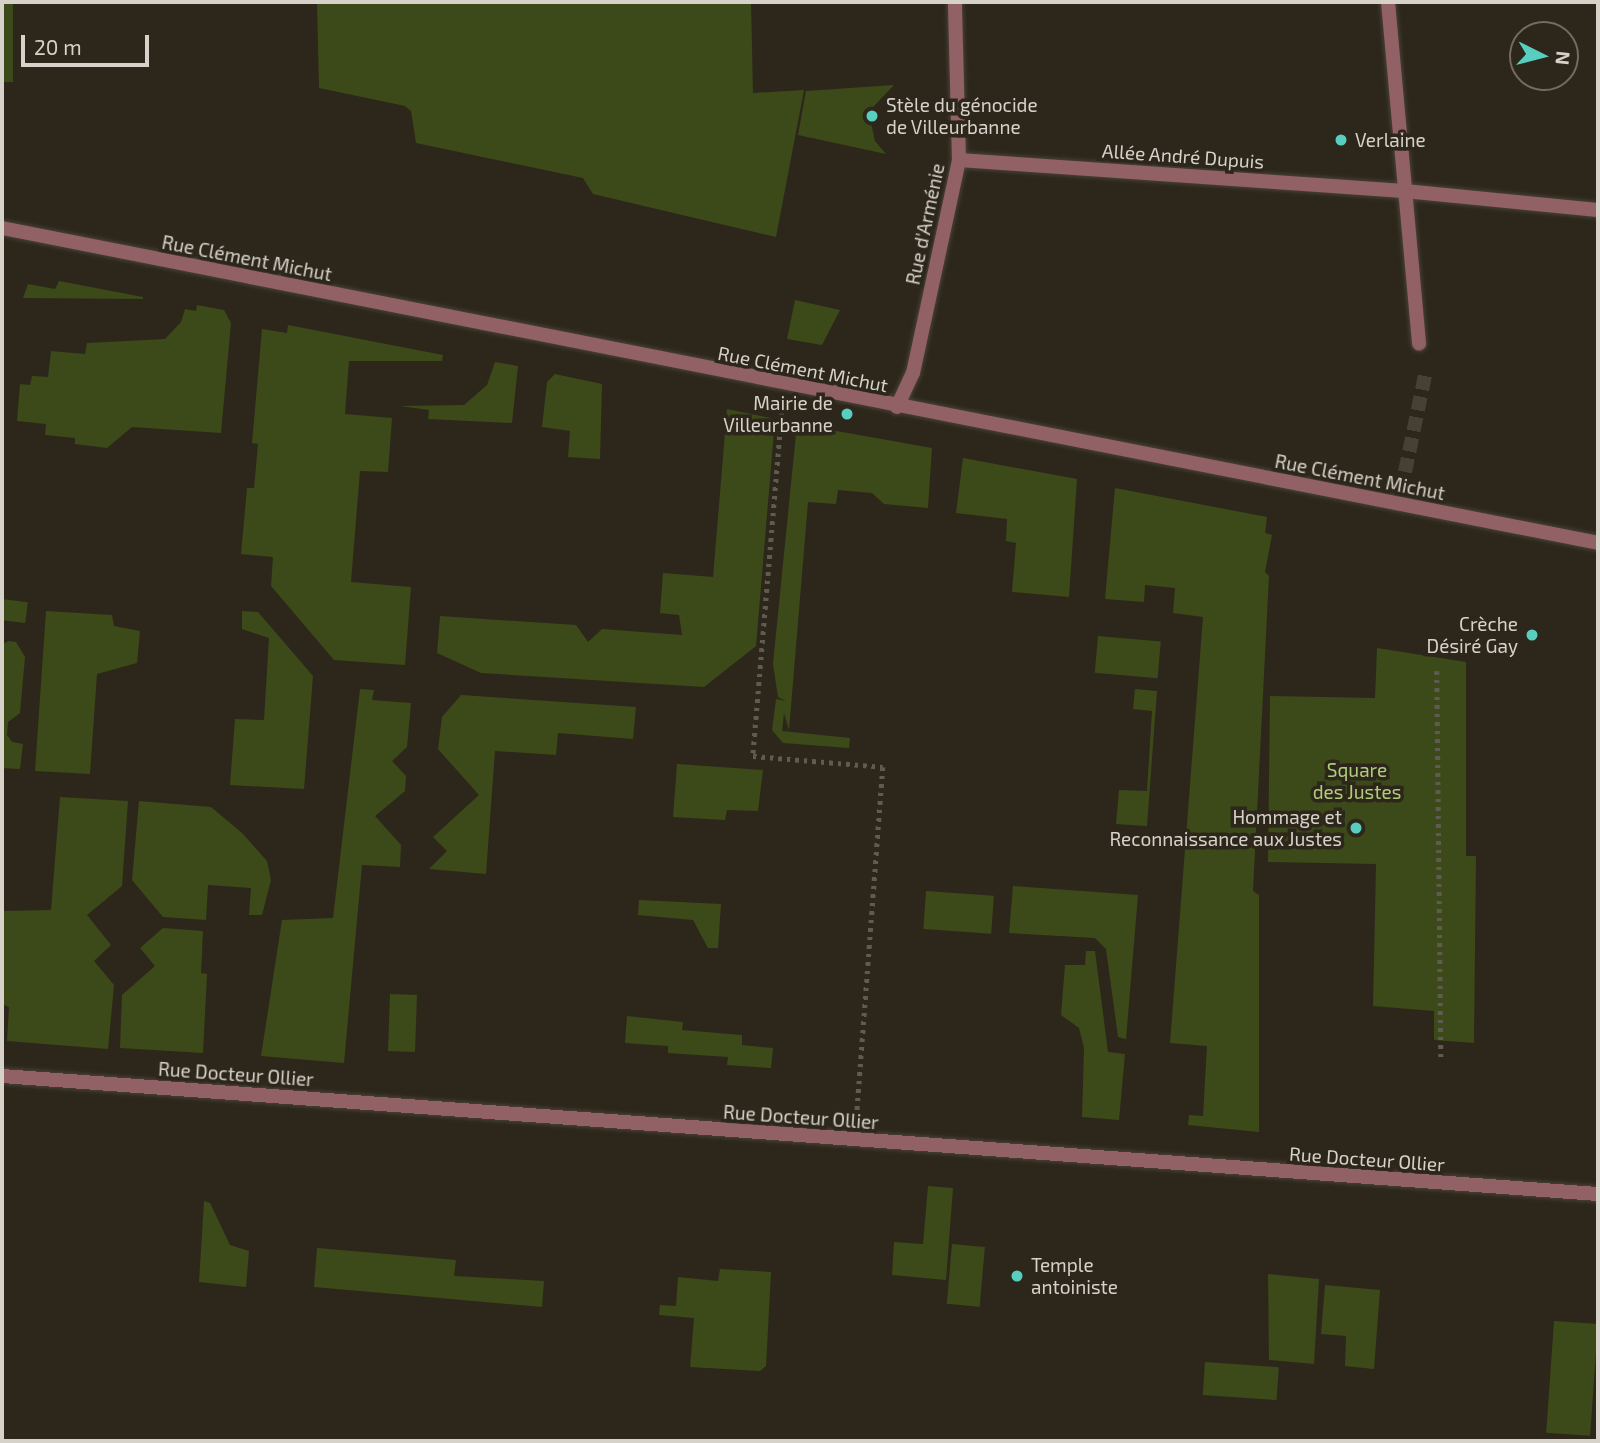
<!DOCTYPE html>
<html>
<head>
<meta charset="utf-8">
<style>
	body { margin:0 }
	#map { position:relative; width:1600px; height:1443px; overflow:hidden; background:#2d271b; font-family:"Exo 2",sans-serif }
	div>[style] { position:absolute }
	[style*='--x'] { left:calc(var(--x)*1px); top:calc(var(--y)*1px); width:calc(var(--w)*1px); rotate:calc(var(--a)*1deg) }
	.green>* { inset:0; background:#3c4a19; transform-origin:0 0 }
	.street-tunnel>* { height:14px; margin-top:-7px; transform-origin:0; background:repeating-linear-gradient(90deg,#464135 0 14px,transparent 0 21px) }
	.path>* { height:4.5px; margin-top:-2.25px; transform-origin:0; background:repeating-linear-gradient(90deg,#605b50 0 3.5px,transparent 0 8.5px) }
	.roads { filter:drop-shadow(0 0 2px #484237) drop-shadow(0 0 2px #484237) }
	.street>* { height:14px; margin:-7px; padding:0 7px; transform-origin:7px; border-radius:7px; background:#916165 }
	.dots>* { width:19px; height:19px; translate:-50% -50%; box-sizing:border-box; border:4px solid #2d271b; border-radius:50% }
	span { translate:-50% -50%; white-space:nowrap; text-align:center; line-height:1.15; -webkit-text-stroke:7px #2d271b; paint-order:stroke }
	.poi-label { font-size:19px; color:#d6d2ca }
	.left { translate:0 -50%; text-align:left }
	.right { translate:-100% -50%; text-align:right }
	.street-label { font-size:19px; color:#d6d2ca }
	.park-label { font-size:19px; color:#b1cc7c }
	.frame { position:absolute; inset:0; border:4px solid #d6d2ca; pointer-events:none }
	.north { position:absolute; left:1509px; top:21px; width:70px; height:70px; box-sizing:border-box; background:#2d271b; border:2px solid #716b61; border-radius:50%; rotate:96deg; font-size:19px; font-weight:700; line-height:28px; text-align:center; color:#d6d2ca }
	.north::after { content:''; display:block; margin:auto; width:24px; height:32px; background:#58cec0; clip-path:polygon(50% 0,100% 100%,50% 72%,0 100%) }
	.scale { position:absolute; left:21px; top:35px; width:128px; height:32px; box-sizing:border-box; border:4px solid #d6d2ca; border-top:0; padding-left:9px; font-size:21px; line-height:24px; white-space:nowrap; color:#d6d2ca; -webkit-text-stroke:5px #2d271b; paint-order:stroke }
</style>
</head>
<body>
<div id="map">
	<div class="green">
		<i style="left:2px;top:2px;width:11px;height:80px"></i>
		<i style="clip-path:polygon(317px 2px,751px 2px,753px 93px,804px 90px,776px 237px,593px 194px,583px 178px,416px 143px,411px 111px,405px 106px,319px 88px)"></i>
		<i style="clip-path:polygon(894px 85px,874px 106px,871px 123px,875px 141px,886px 154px,798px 135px,806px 91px)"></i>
		<i style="clip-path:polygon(59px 281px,143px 297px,143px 299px,23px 298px,28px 284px,55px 289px)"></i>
		<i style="clip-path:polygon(795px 300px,840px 310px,822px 345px,787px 339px)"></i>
		<i style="clip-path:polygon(197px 305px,224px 310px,231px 323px,221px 433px,132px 427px,107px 448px,75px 444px,75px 438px,45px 435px,46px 424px,17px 421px,20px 384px,30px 385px,32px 376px,48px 377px,51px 351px,85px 354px,87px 343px,165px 339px,181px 322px,185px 309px,196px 311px)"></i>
		<i style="clip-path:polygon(288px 325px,443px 355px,442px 361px,349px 361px,345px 414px,392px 418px,388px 472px,360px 471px,351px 582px,411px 587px,405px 665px,334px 660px,271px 586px,273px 557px,241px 554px,247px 488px,254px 488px,258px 444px,252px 443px,262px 329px,287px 333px)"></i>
		<i style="clip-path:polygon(495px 362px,518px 366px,512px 423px,428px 419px,429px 410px,400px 406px,464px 405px,487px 385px)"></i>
		<i style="clip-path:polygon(555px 374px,602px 384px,600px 459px,568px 457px,570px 431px,542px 427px,547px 382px)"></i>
		<i style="clip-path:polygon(727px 409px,775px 419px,756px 646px,704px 687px,481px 673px,437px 653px,440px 616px,576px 625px,588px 642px,602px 629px,682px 635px,679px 615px,660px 613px,663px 573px,713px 577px)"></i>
		<i style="clip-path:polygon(797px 424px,932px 448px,928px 508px,884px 504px,872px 493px,838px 490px,836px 504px,808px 502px,789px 730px,784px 713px,782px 731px,850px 738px,849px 748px,783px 743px,772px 730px,776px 699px,786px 701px,778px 697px,773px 664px)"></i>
		<i style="clip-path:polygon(963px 458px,1077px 479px,1069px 597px,1012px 592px,1016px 543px,1006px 541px,1007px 519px,956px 513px)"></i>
		<i style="clip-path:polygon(1115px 488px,1267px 517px,1265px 533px,1272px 535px,1265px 572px,1269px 576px,1253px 891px,1259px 895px,1259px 1132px,1188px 1125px,1189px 1115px,1203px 1116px,1207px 1046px,1170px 1043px,1203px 617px,1173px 613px,1175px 588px,1145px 585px,1144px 602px,1105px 599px)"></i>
		<i style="left:2px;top:599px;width:26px;height:21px;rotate:7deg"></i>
		<i style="clip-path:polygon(46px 611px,112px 615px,114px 626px,140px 631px,137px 663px,97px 674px,90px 774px,35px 771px)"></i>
		<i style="clip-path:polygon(242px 611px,258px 612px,313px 676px,304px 789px,230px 785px,235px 719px,264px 720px,269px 638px,242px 629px)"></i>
		<i style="left:1098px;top:636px;width:63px;height:37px;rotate:5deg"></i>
		<i style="clip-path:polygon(9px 641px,16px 642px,25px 657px,20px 713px,8px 722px,7px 735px,12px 742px,23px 744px,20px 769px,2px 768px,2px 644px)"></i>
		<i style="clip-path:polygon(1377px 648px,1466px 662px,1466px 856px,1476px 856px,1474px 1043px,1434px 1040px,1434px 1011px,1373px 1006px,1376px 864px,1268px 862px,1270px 696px,1375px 698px)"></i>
		<i style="clip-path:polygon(360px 689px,374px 690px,372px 700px,411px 703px,407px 747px,392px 761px,406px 776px,405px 791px,375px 816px,401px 845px,400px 867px,362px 865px,344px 1063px,261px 1056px,282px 920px,333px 918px)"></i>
		<i style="clip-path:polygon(1135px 689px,1157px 691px,1147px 826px,1116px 824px,1119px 790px,1147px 791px,1152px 711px,1133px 709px)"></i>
		<i style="clip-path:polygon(461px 695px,636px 707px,633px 739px,558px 733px,556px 755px,495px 751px,486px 874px,429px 869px,447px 851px,433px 837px,479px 795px,438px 749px,442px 717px)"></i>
		<i style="clip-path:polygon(677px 764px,763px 770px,758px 811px,727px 810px,725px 820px,673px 817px)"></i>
		<i style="clip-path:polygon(60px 797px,128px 801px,122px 886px,87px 915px,111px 945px,94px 961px,114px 985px,108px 1049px,7px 1041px,9px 1007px,2px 1004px,2px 911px,51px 910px)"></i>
		<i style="clip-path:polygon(139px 801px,211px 807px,242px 833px,267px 861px,271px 880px,262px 915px,249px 915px,251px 888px,208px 885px,206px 920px,163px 917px,132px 880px)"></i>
		<i style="clip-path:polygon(1013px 886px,1138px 895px,1126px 1039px,1118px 1037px,1106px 949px,1095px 938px,1009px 933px)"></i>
		<i style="left:926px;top:891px;width:68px;height:38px;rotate:4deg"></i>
		<i style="clip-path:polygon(639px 900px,721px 904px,718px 948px,708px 948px,693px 920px,638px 915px)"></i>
		<i style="clip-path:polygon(163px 928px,203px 931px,201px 973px,207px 974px,203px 1053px,120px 1048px,122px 995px,155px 966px,140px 948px)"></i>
		<i style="clip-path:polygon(1086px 951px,1095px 951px,1108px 1052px,1125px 1054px,1119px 1120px,1082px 1117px,1084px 1048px,1079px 1028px,1061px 1015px,1065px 965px,1085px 965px)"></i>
		<i style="left:390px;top:994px;width:27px;height:57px;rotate:2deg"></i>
		<i style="clip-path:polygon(627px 1016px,683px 1022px,682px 1030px,742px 1035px,742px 1045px,773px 1048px,771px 1068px,727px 1065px,728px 1057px,668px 1053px,668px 1046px,625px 1043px)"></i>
		<i style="clip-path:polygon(928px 1186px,953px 1188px,946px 1280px,892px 1275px,894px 1242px,923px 1244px)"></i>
		<i style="clip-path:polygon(204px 1201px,210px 1203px,230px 1245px,249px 1251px,246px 1287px,199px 1282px)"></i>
		<i style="left:952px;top:1244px;width:33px;height:60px;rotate:5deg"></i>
		<i style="clip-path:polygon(317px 1248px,456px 1260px,454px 1276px,544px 1281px,542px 1307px,314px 1287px)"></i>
		<i style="clip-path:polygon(720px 1269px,771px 1272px,766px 1366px,760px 1371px,690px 1367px,694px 1318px,659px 1315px,660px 1305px,676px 1306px,678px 1277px,718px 1281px)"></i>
		<i style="clip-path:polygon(1268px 1274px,1319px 1279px,1314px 1364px,1269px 1360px)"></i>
		<i style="clip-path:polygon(1325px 1285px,1380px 1290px,1374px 1369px,1345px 1366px,1346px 1336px,1321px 1334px)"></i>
		<i style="left:1554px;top:1321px;width:44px;height:112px;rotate:4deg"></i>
		<i style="left:1205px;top:1362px;width:74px;height:33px;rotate:4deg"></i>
	</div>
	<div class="street-tunnel">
		<i style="--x:1405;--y:472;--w:103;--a:-78.3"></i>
	</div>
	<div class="path">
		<i style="--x:782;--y:411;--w:346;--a:94.8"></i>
		<i style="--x:753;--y:756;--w:130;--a:4.8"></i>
		<i style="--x:883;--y:767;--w:344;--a:94.3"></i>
		<i style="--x:1437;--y:671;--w:387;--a:89.4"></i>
	</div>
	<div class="roads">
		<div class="street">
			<i style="--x:1388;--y:2;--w:343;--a:84.8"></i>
			<i style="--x:959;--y:160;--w:446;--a:4"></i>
			<i style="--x:1404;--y:191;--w:195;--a:5.6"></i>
			<i style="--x:2;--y:228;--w:1627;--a:11.16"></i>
			<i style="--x:897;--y:407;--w:38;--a:-65"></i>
			<i style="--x:913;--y:373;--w:218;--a:-77.8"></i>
			<i style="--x:959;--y:160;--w:158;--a:-91.5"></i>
			<i style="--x:2;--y:1076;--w:1600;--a:4.23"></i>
		</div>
	</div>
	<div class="dots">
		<i style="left:872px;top:116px;background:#58cec0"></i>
		<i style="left:1341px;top:140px;background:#58cec0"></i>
		<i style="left:847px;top:414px;background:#58cec0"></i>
		<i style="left:1532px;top:635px;background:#58cec0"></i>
		<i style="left:1356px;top:828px;background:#58cec0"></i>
		<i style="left:1017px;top:1276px;background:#58cec0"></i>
	</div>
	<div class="poi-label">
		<span class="left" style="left:886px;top:116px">Stèle du génocide<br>de Villeurbanne</span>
		<span class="left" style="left:1355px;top:140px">Verlaine</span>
		<span class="right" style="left:833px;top:414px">Mairie de<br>Villeurbanne</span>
		<span class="right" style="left:1518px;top:635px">Crèche<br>Désiré Gay</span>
		<span class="right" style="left:1342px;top:828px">Hommage et<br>Reconnaissance aux Justes</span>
		<span class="left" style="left:1031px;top:1276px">Temple<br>antoiniste</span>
	</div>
	<div class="street-label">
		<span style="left:1183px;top:156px;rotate:4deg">Allée André Dupuis</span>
		<span style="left:925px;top:224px;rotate:-78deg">Rue d'Arménie</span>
		<span style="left:247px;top:258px;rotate:11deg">Rue Clément Michut</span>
		<span style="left:803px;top:369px;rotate:11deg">Rue Clément Michut</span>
		<span style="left:1360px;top:477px;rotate:11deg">Rue Clément Michut</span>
		<span style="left:236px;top:1074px;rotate:4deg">Rue Docteur Ollier</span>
		<span style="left:801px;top:1117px;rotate:4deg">Rue Docteur Ollier</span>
		<span style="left:1367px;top:1159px;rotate:4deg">Rue Docteur Ollier</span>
	</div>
	<div class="park-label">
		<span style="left:1357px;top:781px">Square<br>des Justes</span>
	</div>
	<div class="frame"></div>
	<div class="north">N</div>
	<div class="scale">20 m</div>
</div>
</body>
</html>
